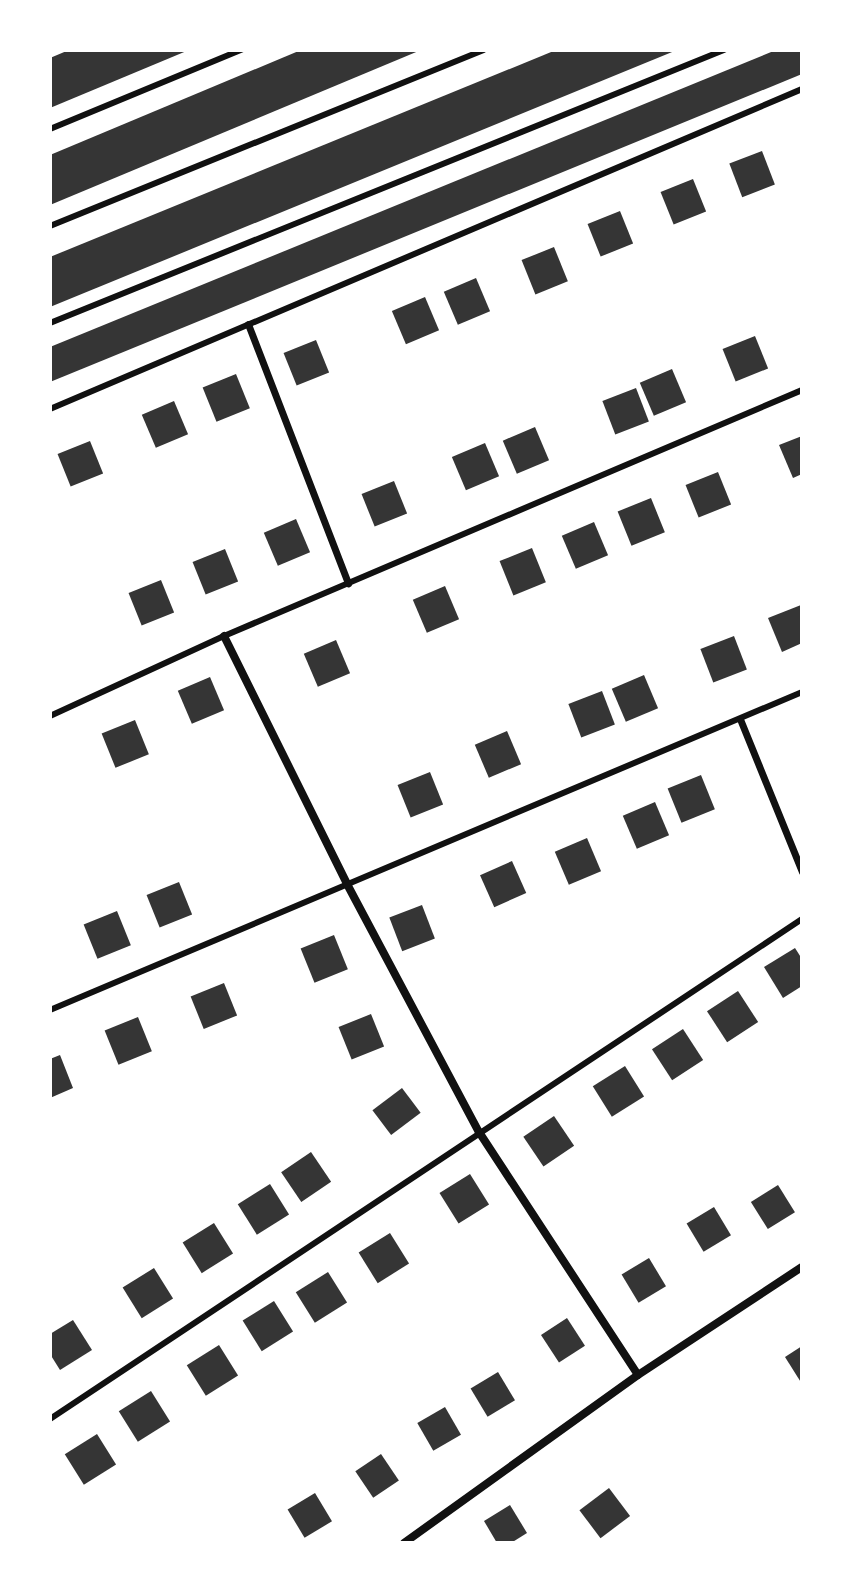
<!DOCTYPE html>
<html>
<head>
<meta charset="utf-8">
<style>
	body { margin:0 }
	#map { position:relative; width:852px; height:1593px; overflow:hidden; background:#fff; font-family:"Nunito Sans",sans-serif }
	div>[style] { position:absolute }
	[style*='--x'] { left:calc(var(--x)*1px); top:calc(var(--y)*1px); width:calc(var(--w)*1px); rotate:calc(var(--a)*1deg) }
	.building>* { inset:0; background:#353535; transform-origin:0 0 }
	.service>* { height:6px; margin:-3px; padding:0 3px; transform-origin:3px; border-radius:3px; background:#111 }
	.pedestrian>* { height:7px; margin:-3.5px; padding:0 3.5px; transform-origin:3.5px; border-radius:3.5px; background:#111 }
	.minor>* { height:8px; margin:-4px; padding:0 4px; transform-origin:4px; border-radius:4px; background:#111 }
	span { translate:-50% -50%; white-space:nowrap; text-align:center; line-height:1.15; -webkit-text-stroke:6px #fff; paint-order:stroke }
	.frame { position:absolute; inset:0; border:52px solid #fff; pointer-events:none }
</style>
</head>
<body>
<div id="map">
	<div class="building">
		<i style="clip-path:polygon(69px 50px,189px 50px,50px 108px,50px 58px)"></i>
		<i style="clip-path:polygon(301px 50px,421px 50px,50px 205px,50px 155px)"></i>
		<i style="clip-path:polygon(556px 50px,677px 50px,50px 307px,50px 257px)"></i>
		<i style="clip-path:polygon(776px 50px,802px 50px,802px 74px,50px 382px,50px 347px)"></i>
		<i style="left:762px;top:151px;width:36px;height:35px;rotate:69deg"></i>
		<i style="left:693px;top:179px;width:35px;height:35px;rotate:68deg"></i>
		<i style="left:620px;top:211px;width:35px;height:35px;rotate:68deg"></i>
		<i style="left:554px;top:247px;width:37px;height:35px;rotate:68deg"></i>
		<i style="left:476px;top:278px;width:36px;height:35px;rotate:67deg"></i>
		<i style="left:425px;top:297px;width:36px;height:36px;rotate:67deg"></i>
		<i style="left:755px;top:336px;width:35px;height:35px;rotate:68deg"></i>
		<i style="left:316px;top:340px;width:35px;height:35px;rotate:68deg"></i>
		<i style="left:672px;top:369px;width:36px;height:35px;rotate:67deg"></i>
		<i style="left:236px;top:374px;width:37px;height:36px;rotate:68deg"></i>
		<i style="left:636px;top:388px;width:36px;height:36px;rotate:69deg"></i>
		<i style="left:174px;top:401px;width:36px;height:35px;rotate:67deg"></i>
		<i style="left:535px;top:427px;width:36px;height:35px;rotate:67deg"></i>
		<i style="clip-path:polygon(802px 436px,802px 474px,793px 478px,779px 445px)"></i>
		<i style="left:90px;top:441px;width:35px;height:35px;rotate:68deg"></i>
		<i style="left:485px;top:443px;width:36px;height:36px;rotate:67deg"></i>
		<i style="left:718px;top:472px;width:35px;height:35px;rotate:68deg"></i>
		<i style="left:394px;top:481px;width:35px;height:35px;rotate:68deg"></i>
		<i style="left:651px;top:498px;width:37px;height:36px;rotate:68deg"></i>
		<i style="left:296px;top:519px;width:36px;height:35px;rotate:67deg"></i>
		<i style="left:594px;top:522px;width:36px;height:35px;rotate:67deg"></i>
		<i style="left:532px;top:548px;width:37px;height:35px;rotate:68deg"></i>
		<i style="left:225px;top:549px;width:35px;height:35px;rotate:68deg"></i>
		<i style="left:161px;top:580px;width:35px;height:35px;rotate:68deg"></i>
		<i style="left:445px;top:586px;width:36px;height:35px;rotate:67deg"></i>
		<i style="clip-path:polygon(801px 605px,802px 643px,782px 652px,768px 618px)"></i>
		<i style="left:734px;top:636px;width:36px;height:36px;rotate:69deg"></i>
		<i style="left:336px;top:640px;width:36px;height:35px;rotate:67deg"></i>
		<i style="left:644px;top:675px;width:36px;height:35px;rotate:67deg"></i>
		<i style="left:210px;top:677px;width:36px;height:35px;rotate:67deg"></i>
		<i style="left:602px;top:691px;width:36px;height:36px;rotate:69deg"></i>
		<i style="left:135px;top:720px;width:37px;height:36px;rotate:68deg"></i>
		<i style="left:507px;top:731px;width:36px;height:35px;rotate:67deg"></i>
		<i style="left:430px;top:772px;width:35px;height:35px;rotate:68deg"></i>
		<i style="left:701px;top:775px;width:37px;height:36px;rotate:68deg"></i>
		<i style="left:655px;top:802px;width:36px;height:35px;rotate:67deg"></i>
		<i style="left:587px;top:838px;width:36px;height:35px;rotate:67deg"></i>
		<i style="left:512px;top:861px;width:35px;height:35px;rotate:66deg"></i>
		<i style="left:179px;top:882px;width:35px;height:35px;rotate:68deg"></i>
		<i style="left:422px;top:905px;width:36px;height:35px;rotate:69deg"></i>
		<i style="left:117px;top:911px;width:37px;height:36px;rotate:68deg"></i>
		<i style="left:334px;top:935px;width:37px;height:36px;rotate:68deg"></i>
		<i style="clip-path:polygon(795px 948px,802px 959px,802px 986px,783px 998px,764px 967px)"></i>
		<i style="left:224px;top:983px;width:35px;height:36px;rotate:68deg"></i>
		<i style="left:738px;top:991px;width:37px;height:37px;rotate:57deg"></i>
		<i style="left:371px;top:1014px;width:35px;height:35px;rotate:68deg"></i>
		<i style="left:138px;top:1017px;width:37px;height:36px;rotate:68deg"></i>
		<i style="left:683px;top:1029px;width:37px;height:37px;rotate:57deg"></i>
		<i style="clip-path:polygon(60px 1055px,73px 1088px,50px 1098px,50px 1059px)"></i>
		<i style="left:625px;top:1066px;width:36px;height:38px;rotate:58deg"></i>
		<i style="left:402px;top:1088px;width:31px;height:37px;rotate:53deg"></i>
		<i style="left:554px;top:1116px;width:36px;height:37px;rotate:56deg"></i>
		<i style="left:311px;top:1152px;width:36px;height:36px;rotate:56deg"></i>
		<i style="left:470px;top:1174px;width:36px;height:36px;rotate:58deg"></i>
		<i style="left:270px;top:1184px;width:36px;height:38px;rotate:58deg"></i>
		<i style="left:778px;top:1185px;width:32px;height:32px;rotate:58deg"></i>
		<i style="left:714px;top:1207px;width:33px;height:32px;rotate:59deg"></i>
		<i style="left:214px;top:1223px;width:36px;height:37px;rotate:58deg"></i>
		<i style="left:390px;top:1233px;width:36px;height:37px;rotate:58deg"></i>
		<i style="left:649px;top:1258px;width:33px;height:32px;rotate:59deg"></i>
		<i style="left:154px;top:1268px;width:36px;height:37px;rotate:58deg"></i>
		<i style="left:328px;top:1272px;width:36px;height:38px;rotate:58deg"></i>
		<i style="left:274px;top:1301px;width:36px;height:37px;rotate:58deg"></i>
		<i style="left:567px;top:1318px;width:33px;height:31px;rotate:57deg"></i>
		<i style="clip-path:polygon(73px 1320px,92px 1350px,60px 1370px,50px 1354px,50px 1334px)"></i>
		<i style="left:219px;top:1345px;width:36px;height:38px;rotate:58deg"></i>
		<i style="clip-path:polygon(802px 1346px,802px 1384px,785px 1357px)"></i>
		<i style="left:498px;top:1372px;width:33px;height:32px;rotate:59deg"></i>
		<i style="left:151px;top:1391px;width:36px;height:38px;rotate:58deg"></i>
		<i style="left:445px;top:1407px;width:32px;height:32px;rotate:60deg"></i>
		<i style="left:97px;top:1434px;width:36px;height:38px;rotate:58deg"></i>
		<i style="left:381px;top:1454px;width:32px;height:31px;rotate:56deg"></i>
		<i style="left:609px;top:1488px;width:35px;height:37px;rotate:53deg"></i>
		<i style="left:315px;top:1493px;width:33px;height:32px;rotate:59deg"></i>
		<i style="clip-path:polygon(510px 1505px,527px 1533px,511px 1543px,497px 1543px,484px 1521px)"></i>
	</div>
	<div class="service">
		<i style="--x:50;--y:129;--w:207;--a:-22.5"></i>
		<i style="--x:50;--y:226;--w:468;--a:-22.1"></i>
		<i style="--x:50;--y:323;--w:727;--a:-22.05"></i>
		<i style="--x:50;--y:409;--w:817;--a:-23.05"></i>
		<i style="--x:50;--y:716;--w:192;--a:-24.7"></i>
		<i style="--x:224;--y:636;--w:628;--a:-23.05"></i>
		<i style="--x:50;--y:1010;--w:816;--a:-22.92"></i>
		<i style="--x:50;--y:1419;--w:903;--a:-33.62"></i>
	</div>
	<div class="pedestrian">
		<i style="--x:248;--y:324;--w:278;--a:68.9"></i>
		<i style="--x:740;--y:719;--w:165;--a:67.9"></i>
	</div>
	<div class="minor">
		<i style="--x:224;--y:636;--w:277;--a:63.6"></i>
		<i style="--x:347;--y:884;--w:281;--a:62"></i>
		<i style="--x:479;--y:1132;--w:290;--a:56.8"></i>
		<i style="--x:404;--y:1543;--w:288;--a:-35.7"></i>
		<i style="--x:638;--y:1375;--w:196;--a:-33.4"></i>
	</div>
	<div class="frame"></div>
</div>
</body>
</html>
